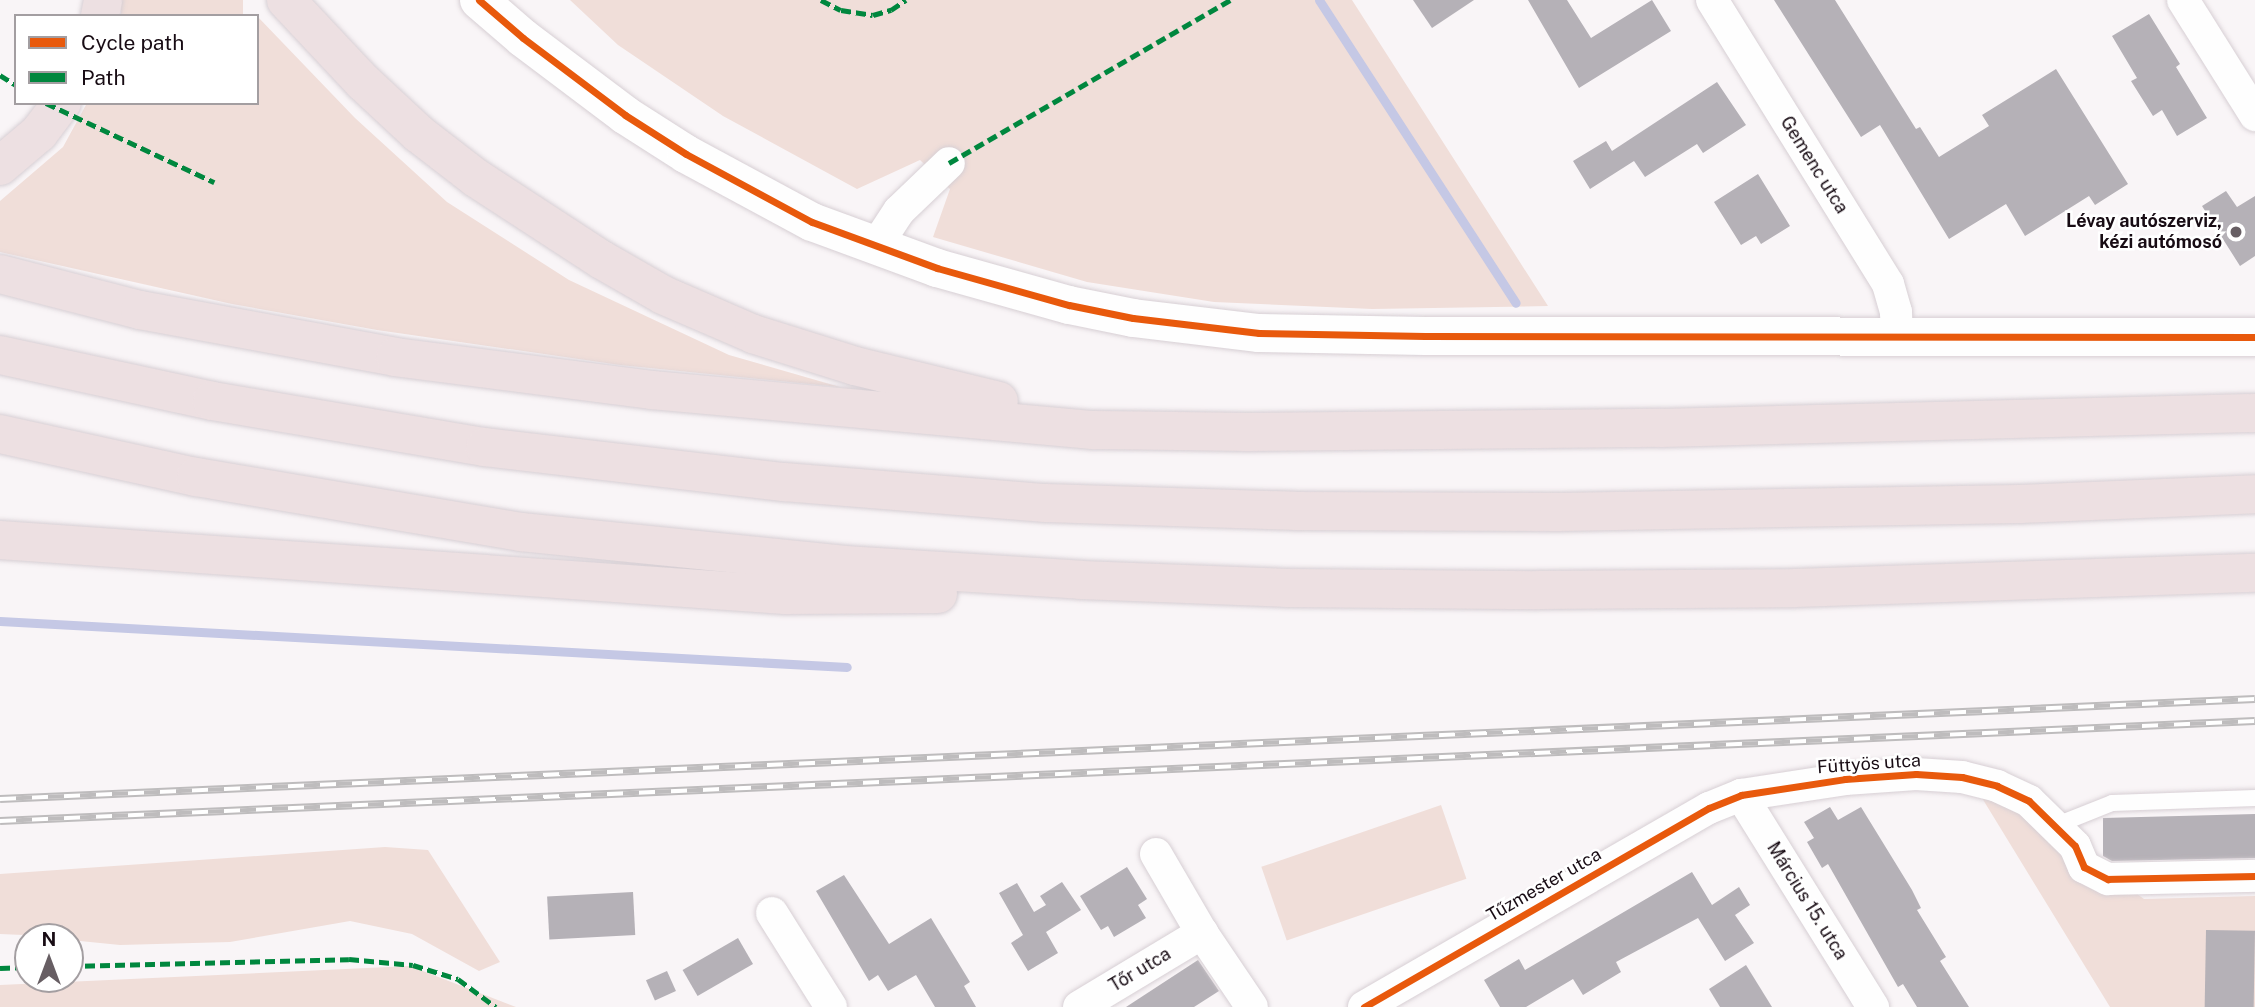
<!DOCTYPE html>
<html>
<head>
<meta charset="utf-8">
<style>
	body { margin:0 }
	#map { position:relative; width:2255px; height:1007px; overflow:hidden; background:#f9f5f7; font-family:"Public Sans",sans-serif }
	div>[style] { position:absolute }
	[style*='--x'] { left:calc(var(--x)*1px); top:calc(var(--y)*1px); width:calc(var(--w)*1px); rotate:calc(var(--a)*1deg) }
	.green>* { inset:0; background:#f0ded9; transform-origin:0 0 }
	.stream>* { height:9px; margin:-4.5px; padding:0 4.5px; transform-origin:4.5px; border-radius:4.5px; background:#c5c8e5 }
	.building>* { inset:0; background:#b5b1b7; transform-origin:0 0 }
	.roads { filter:drop-shadow(0 0 2px #d7cfd4) drop-shadow(0 0 2px #d7cfd4) }
	.lane>* { height:16px; margin:-8px; padding:0 8px; transform-origin:8px; border-radius:8px; background:#fefefe }
	.street>* { height:32px; margin:-16px; padding:0 16px; transform-origin:16px; border-radius:16px; background:#fefefe }
	.secondary>* { height:38px; margin:-19px; padding:0 19px; transform-origin:19px; border-radius:19px; background:#fefefe }
	.highway>* { height:38px; margin:-19px; padding:0 19px; transform-origin:19px; border-radius:19px; background:#ede0e2 }
	.rail>* { height:8px; margin-top:-4px; transform-origin:0; background:repeating-linear-gradient(90deg,#fff 0 16px,#bebcbd 0 32px); box-sizing:border-box; border-block:2px solid #bebcbd }
	.quiet>* { height:5px; margin-top:-2.5px; transform-origin:0; background:repeating-linear-gradient(90deg,#00873e 0 10px,transparent 0 15px) }
	.cycleway>* { height:7px; margin:-3.5px; padding:0 3.5px; transform-origin:3.5px; border-radius:3.5px; background:#e8590c }
	.dots>* { width:19px; height:19px; translate:-50% -50%; box-sizing:border-box; border:4px solid #fff; border-radius:50% }
	span { translate:-50% -50%; white-space:nowrap; text-align:center; line-height:1.15; -webkit-text-stroke:5px #fff; paint-order:stroke }
	.street-label { font-size:18px; color:#180c14 }
	.poi-label { font-size:18px; color:#180c14; font-weight:700 }
	.right { translate:-100% -50%; text-align:right }
	.legend { position:absolute; left:14px; top:14px; width:245px; height:91px; box-sizing:border-box; background:#fff; border:2px solid #a39ea1; margin:0; padding:9px 12px; list-style:none; font-size:21px; color:#180c14 }
	.legend li { display:flex; align-items:center; gap:14px; height:35px }
	.legend b { width:35px; border:2px solid #a39ea1 }
	.north { position:absolute; left:14px; top:923px; width:70px; height:70px; box-sizing:border-box; background:#fff; border:2px solid #a39ea1; border-radius:50%; rotate:0deg; font-size:19px; font-weight:700; line-height:28px; text-align:center; color:#180c14 }
	.north::after { content:''; display:block; margin:auto; width:24px; height:32px; background:#675e63; clip-path:polygon(50% 0,100% 100%,50% 72%,0 100%) }
</style>
</head>
<body>
<div id="map">
	<div class="green">
		<i style="left:121px;top:0;width:122px;height:16px"></i>
		<i style="clip-path:polygon(570px 0,1352px 0,1548px 306px,1372px 309px,1214px 302px,1087px 282px,933px 237px,950px 189px,920px 160px,857px 189px,723px 116px,618px 45px)"></i>
		<i style="clip-path:polygon(257px 16px,355px 118px,447px 202px,569px 280px,729px 355px,840px 387px,620px 365px,377px 330px,232px 304px,0 252px,0 201px,63px 147px,87px 103px,257px 103px)"></i>
		<i style="clip-path:polygon(1982px 798px,2017px 806px,2144px 899px,2255px 896px,2255px 1007px,2110px 1007px)"></i>
		<i style="left:1441px;top:805px;width:78px;height:190px;rotate:71deg"></i>
		<i style="clip-path:polygon(385px 847px,428px 850px,500px 962px,479px 971px,412px 934px,350px 921px,230px 942px,120px 945px,70px 940px,70px 937px,0 934px,0 874px)"></i>
		<i style="clip-path:polygon(410px 966px,516px 1007px,0 1007px,0 985px)"></i>
	</div>
	<div class="stream">
		<i style="--x:1319;--y:0;--w:361;--a:57"></i>
		<i style="--x:0;--y:621;--w:848;--a:3.11"></i>
	</div>
	<div class="building">
		<i style="clip-path:polygon(1413px 0,1474px 0,1432px 28px)"></i>
		<i style="clip-path:polygon(1528px 0,1567px 0,1591px 38px,1652px 0,1671px 31px,1579px 88px)"></i>
		<i style="clip-path:polygon(1774px 0,1835px 0,1916px 129px,1920px 127px,1939px 157px,1989px 126px,1982px 115px,2056px 69px,2128px 184px,2095px 205px,2089px 196px,2025px 236px,2006px 204px,1949px 239px,1880px 125px,1861px 137px)"></i>
		<i style="clip-path:polygon(2149px 14px,2180px 64px,2176px 67px,2207px 118px,2177px 136px,2162px 110px,2153px 116px,2131px 81px,2137px 78px,2112px 36px)"></i>
		<i style="clip-path:polygon(1717px 82px,1746px 125px,1703px 153px,1697px 144px,1645px 177px,1634px 161px,1590px 189px,1573px 161px,1606px 141px,1612px 151px)"></i>
		<i style="clip-path:polygon(1758px 174px,1790px 226px,1761px 244px,1756px 236px,1741px 245px,1714px 202px)"></i>
		<i style="clip-path:polygon(2226px 191px,2237px 207px,2255px 196px,2255px 256px,2240px 266px,2202px 206px)"></i>
		<i style="clip-path:polygon(1830px 807px,1838px 820px,1861px 807px,1912px 890px,1921px 908px,1917px 910px,1946px 957px,1940px 961px,1969px 1007px,1917px 1007px,1903px 984px,1898px 987px,1828px 864px,1822px 868px,1807px 842px,1814px 838px,1804px 822px)"></i>
		<i style="clip-path:polygon(2255px 814px,2255px 858px,2112px 861px,2103px 856px,2103px 818px)"></i>
		<i style="clip-path:polygon(1127px 867px,1147px 899px,1138px 905px,1146px 918px,1114px 937px,1108px 926px,1101px 930px,1080px 896px)"></i>
		<i style="clip-path:polygon(1692px 872px,1712px 905px,1739px 887px,1750px 905px,1735px 915px,1754px 943px,1725px 961px,1698px 918px,1616px 962px,1621px 972px,1583px 995px,1573px 979px,1526px 1007px,1500px 1007px,1484px 980px,1519px 959px,1525px 970px)"></i>
		<i style="clip-path:polygon(844px 875px,889px 944px,931px 918px,970px 982px,964px 986px,976px 1007px,935px 1007px,916px 975px,888px 991px,878px 975px,869px 981px,816px 891px)"></i>
		<i style="clip-path:polygon(1062px 882px,1081px 910px,1046px 932px,1058px 953px,1028px 971px,1011px 943px,1023px 935px,999px 893px,1017px 883px,1034px 912px,1046px 905px,1040px 896px)"></i>
		<i style="left:633px;top:892px;width:43px;height:86px;rotate:87deg"></i>
		<i style="left:2206px;top:930px;width:49px;height:77px;rotate:1deg"></i>
		<i style="left:738px;top:938px;width:30px;height:64px;rotate:60deg"></i>
		<i style="clip-path:polygon(1198px 960px,1219px 991px,1194px 1007px,1126px 1007px)"></i>
		<i style="clip-path:polygon(1746px 965px,1772px 1007px,1720px 1007px,1709px 989px)"></i>
		<i style="left:667px;top:971px;width:22px;height:23px;rotate:66deg"></i>
	</div>
	<div class="roads">
		<div class="lane">
			<i style="--x:2057;--y:825;--w:59;--a:-21.8"></i>
			<i style="--x:2112;--y:803;--w:143;--a:-2"></i>
		</div>
		<div class="street">
			<i style="--x:1712;--y:0;--w:334;--a:58.2"></i>
			<i style="--x:1888;--y:284;--w:29;--a:74"></i>
			<i style="--x:1896;--y:312;--w:24;--a:88"></i>
			<i style="--x:2183;--y:0;--w:136;--a:57.9"></i>
			<i style="--x:876;--y:246;--w:42;--a:-56.7"></i>
			<i style="--x:899;--y:211;--w:69;--a:-43.8"></i>
			<i style="--x:1741;--y:795;--w:250;--a:58.1"></i>
			<i style="--x:1156;--y:854;--w:91;--a:59.8"></i>
			<i style="--x:1202;--y:933;--w:89;--a:56"></i>
			<i style="--x:772;--y:913;--w:111;--a:57.9"></i>
			<i style="--x:1079;--y:1007;--w:144;--a:-31"></i>
			<i style="--x:1364;--y:1007;--w:398;--a:-30"></i>
			<i style="--x:1709;--y:808;--w:35;--a:-22"></i>
			<i style="--x:1741;--y:795;--w:105;--a:-8.7"></i>
			<i style="--x:1845;--y:779;--w:71;--a:-4"></i>
			<i style="--x:1916;--y:774;--w:46;--a:3.7"></i>
			<i style="--x:1962;--y:777;--w:36;--a:14"></i>
			<i style="--x:1997;--y:786;--w:35;--a:25"></i>
			<i style="--x:2029;--y:801;--w:64;--a:44.4"></i>
			<i style="--x:2075;--y:846;--w:23;--a:67"></i>
			<i style="--x:2084;--y:867;--w:27;--a:27"></i>
			<i style="--x:2108;--y:879;--w:147;--a:-1.2"></i>
		</div>
		<div class="secondary">
			<i style="--x:479;--y:0;--w:58;--a:40.8"></i>
			<i style="--x:523;--y:38;--w:128;--a:37"></i>
			<i style="--x:625;--y:115;--w:72;--a:32.6"></i>
			<i style="--x:686;--y:154;--w:143;--a:28.4"></i>
			<i style="--x:812;--y:222;--w:133;--a:20.2"></i>
			<i style="--x:937;--y:268;--w:137;--a:15.7"></i>
			<i style="--x:1069;--y:305;--w:65;--a:11.5"></i>
			<i style="--x:1133;--y:318;--w:127;--a:6.8"></i>
			<i style="--x:1259;--y:333;--w:166;--a:1"></i>
			<i style="--x:1425;--y:336;--w:830;--a:0.07"></i>
		</div>
		<div class="highway">
			<i style="--x:286;--y:0;--w:112;--a:46.8"></i>
			<i style="--x:363;--y:82;--w:76;--a:42.9"></i>
			<i style="--x:419;--y:134;--w:72;--a:37.7"></i>
			<i style="--x:476;--y:178;--w:150;--a:33.1"></i>
			<i style="--x:602;--y:260;--w:70;--a:29.8"></i>
			<i style="--x:663;--y:295;--w:98;--a:23.4"></i>
			<i style="--x:753;--y:334;--w:107;--a:17.4"></i>
			<i style="--x:855;--y:366;--w:148;--a:13.7"></i>
			<i style="--x:100;--y:16;--w:16;--a:-79"></i>
			<i style="--x:0;--y:166;--w:51;--a:-40.2"></i>
			<i style="--x:39;--y:133;--w:38;--a:-53"></i>
			<i style="--x:0;--y:274;--w:145;--a:14.4"></i>
			<i style="--x:140;--y:310;--w:259;--a:10.4"></i>
			<i style="--x:395;--y:357;--w:259;--a:7.3"></i>
			<i style="--x:652;--y:390;--w:443;--a:5.2"></i>
			<i style="--x:1093;--y:430;--w:155;--a:0.7"></i>
			<i style="--x:1248;--y:432;--w:413;--a:-0.6"></i>
			<i style="--x:1661;--y:428;--w:594;--a:-1.45"></i>
			<i style="--x:0;--y:355;--w:217;--a:12.2"></i>
			<i style="--x:212;--y:401;--w:277;--a:9.6"></i>
			<i style="--x:485;--y:447;--w:301;--a:6.7"></i>
			<i style="--x:784;--y:482;--w:263;--a:4.6"></i>
			<i style="--x:1046;--y:503;--w:249;--a:1.8"></i>
			<i style="--x:1295;--y:511;--w:264;--a:0.2"></i>
			<i style="--x:1559;--y:512;--w:461;--a:-1"></i>
			<i style="--x:2020;--y:504;--w:235;--a:-2.4"></i>
			<i style="--x:0;--y:434;--w:201;--a:12.4"></i>
			<i style="--x:196;--y:477;--w:330;--a:9.6"></i>
			<i style="--x:521;--y:532;--w:326;--a:5.8"></i>
			<i style="--x:845;--y:565;--w:236;--a:3.6"></i>
			<i style="--x:1081;--y:580;--w:205;--a:2.2"></i>
			<i style="--x:1286;--y:588;--w:253;--a:0.5"></i>
			<i style="--x:1539;--y:590;--w:256;--a:-0.4"></i>
			<i style="--x:1795;--y:588;--w:460;--a:-1.9"></i>
			<i style="--x:0;--y:540;--w:787;--a:4.01"></i>
			<i style="--x:785;--y:595;--w:153;--a:-0.4"></i>
		</div>
	</div>
	<div class="rail">
		<i style="--x:0;--y:799;--w:2257;--a:-2.54"></i>
		<i style="--x:0;--y:821;--w:2257;--a:-2.54"></i>
	</div>
	<div class="quiet">
		<i style="--x:821;--y:0;--w:22;--a:27"></i>
		<i style="--x:841;--y:10;--w:32;--a:9"></i>
		<i style="--x:873;--y:15;--w:19;--a:-16"></i>
		<i style="--x:891;--y:10;--w:18;--a:-34"></i>
		<i style="--x:0;--y:75;--w:19;--a:32"></i>
		<i style="--x:46;--y:103;--w:186;--a:25.2"></i>
		<i style="--x:949;--y:163;--w:325;--a:-30.1"></i>
		<i style="--x:70;--y:966;--w:279;--a:-1.4"></i>
		<i style="--x:349;--y:959;--w:64;--a:5.4"></i>
		<i style="--x:413;--y:965;--w:47;--a:17.3"></i>
		<i style="--x:458;--y:979;--w:47;--a:36.4"></i>
		<i style="--x:0;--y:968;--w:28;--a:-2"></i>
	</div>
	<div class="cycleway">
		<i style="--x:479;--y:0;--w:58;--a:40.8"></i>
		<i style="--x:523;--y:38;--w:128;--a:37"></i>
		<i style="--x:625;--y:115;--w:72;--a:32.6"></i>
		<i style="--x:686;--y:154;--w:143;--a:28.4"></i>
		<i style="--x:812;--y:222;--w:133;--a:20.2"></i>
		<i style="--x:937;--y:268;--w:137;--a:15.7"></i>
		<i style="--x:1069;--y:305;--w:65;--a:11.5"></i>
		<i style="--x:1133;--y:318;--w:127;--a:6.8"></i>
		<i style="--x:1259;--y:333;--w:166;--a:1"></i>
		<i style="--x:1425;--y:336;--w:830;--a:0.07"></i>
		<i style="--x:1364;--y:1007;--w:398;--a:-30"></i>
		<i style="--x:1709;--y:808;--w:35;--a:-22"></i>
		<i style="--x:1741;--y:795;--w:105;--a:-8.7"></i>
		<i style="--x:1845;--y:779;--w:71;--a:-4"></i>
		<i style="--x:1916;--y:774;--w:46;--a:3.7"></i>
		<i style="--x:1962;--y:777;--w:36;--a:14"></i>
		<i style="--x:1997;--y:786;--w:35;--a:25"></i>
		<i style="--x:2029;--y:801;--w:64;--a:44.4"></i>
		<i style="--x:2075;--y:846;--w:23;--a:67"></i>
		<i style="--x:2084;--y:867;--w:27;--a:27"></i>
		<i style="--x:2108;--y:879;--w:147;--a:-1.2"></i>
	</div>
	<div class="dots">
		<i style="left:2236px;top:232px;background:#675e63"></i>
	</div>
	<div class="street-label">
		<span style="left:1814px;top:165px;rotate:58deg">Gemenc utca</span>
		<span style="left:1869px;top:764px;rotate:-4deg">Füttyös utca</span>
		<span style="left:1544px;top:885px;rotate:-30deg">Tűzmester utca</span>
		<span style="left:1807px;top:901px;rotate:58deg">Március 15. utca</span>
		<span style="left:1140px;top:970px;rotate:-31deg">Tőr utca</span>
	</div>
	<div class="poi-label">
		<span class="right" style="left:2222px;top:232px">Lévay autószerviz,<br>kézi autómosó</span>
	</div>
	<ul class="legend">
	<li><b style="height:9px;background:#e8590c"></b>Cycle path</li>
	<li><b style="height:9px;background:#00873e"></b>Path</li>
	</ul>
	<div class="north">N</div>
</div>
</body>
</html>
